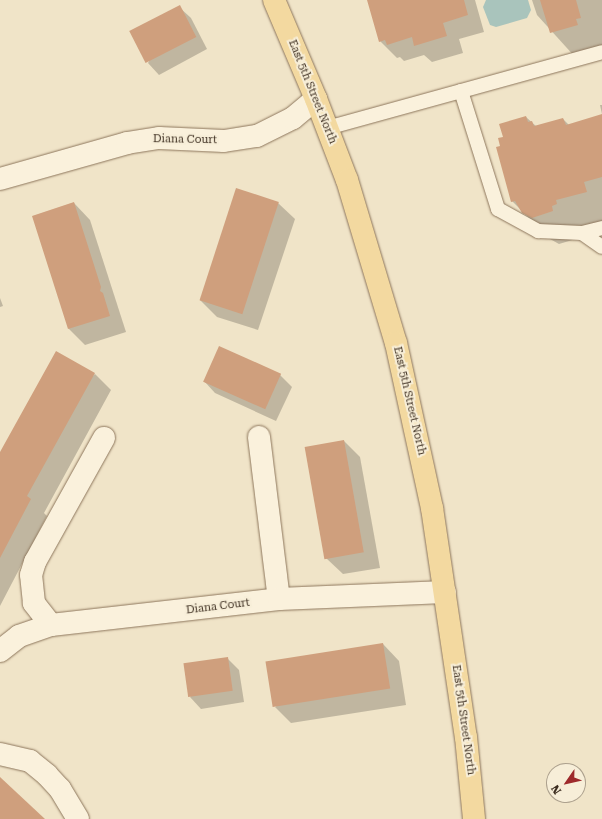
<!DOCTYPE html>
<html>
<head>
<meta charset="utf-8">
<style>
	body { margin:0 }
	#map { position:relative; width:602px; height:819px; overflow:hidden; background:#f0e4c8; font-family:"Roboto Serif",serif }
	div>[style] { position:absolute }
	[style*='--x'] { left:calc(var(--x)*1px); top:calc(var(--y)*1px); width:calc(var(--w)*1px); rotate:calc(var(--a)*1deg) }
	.water>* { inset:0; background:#a9c4bc }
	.shadow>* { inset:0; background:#0003 }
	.building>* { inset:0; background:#cf9f7d; transform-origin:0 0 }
	.roads { filter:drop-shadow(0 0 1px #8d765c) drop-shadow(0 0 1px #8d765c) }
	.service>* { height:14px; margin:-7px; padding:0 7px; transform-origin:7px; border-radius:7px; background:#faf1dc }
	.minor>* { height:22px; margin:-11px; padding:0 11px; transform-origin:11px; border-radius:11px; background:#faf1dc }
	.primary>* { height:22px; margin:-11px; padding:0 11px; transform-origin:11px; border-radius:11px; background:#f3d9a0 }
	span { translate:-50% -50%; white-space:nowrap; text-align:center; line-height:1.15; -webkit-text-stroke:4px #f7eed8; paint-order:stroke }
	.street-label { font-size:11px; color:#3d2e20 }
	.north { position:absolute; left:546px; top:763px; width:40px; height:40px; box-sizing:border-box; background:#f7eed8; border:1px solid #ada18e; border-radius:50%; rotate:236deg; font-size:11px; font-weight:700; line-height:16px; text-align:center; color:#3d2e20 }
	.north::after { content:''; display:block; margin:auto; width:14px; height:18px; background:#9e2a2b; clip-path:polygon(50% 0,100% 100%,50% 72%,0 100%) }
</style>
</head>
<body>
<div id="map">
	<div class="water">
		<i style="clip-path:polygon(486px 0,528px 0,531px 10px,527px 18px,496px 27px,490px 25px,483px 7px)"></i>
	</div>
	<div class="shadow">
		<i style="clip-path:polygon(368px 0,475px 0,484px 32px,459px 39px,463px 53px,432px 62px,424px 55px,404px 61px,400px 57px,397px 58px,380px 41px)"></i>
		<i style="clip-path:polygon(532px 0,602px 0,602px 49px,576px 58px,537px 15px)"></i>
		<i style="clip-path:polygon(179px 7px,191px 18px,207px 49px,159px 75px,148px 63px)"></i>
		<i style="clip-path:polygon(600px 105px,602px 105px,602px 114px)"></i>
		<i style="clip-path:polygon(602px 115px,602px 221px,581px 227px,579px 238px,559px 244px,550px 239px,512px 201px,501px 146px,504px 138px,526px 117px,537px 127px,563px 119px,569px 125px)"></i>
		<i style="clip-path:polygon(74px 203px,90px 220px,126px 332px,85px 345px,69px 329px)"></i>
		<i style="clip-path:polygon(278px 203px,295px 219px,258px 330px,217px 317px,200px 300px)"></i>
		<i style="clip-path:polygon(0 298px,3px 306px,0 307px)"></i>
		<i style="clip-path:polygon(95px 374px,111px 390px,44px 513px,47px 516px,0 606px,0 454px)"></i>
		<i style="clip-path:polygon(280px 375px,292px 387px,276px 421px,215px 393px,204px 381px)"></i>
		<i style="clip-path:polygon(344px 441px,360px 457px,380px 568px,343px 574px,326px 558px)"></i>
		<i style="clip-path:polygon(383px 644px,399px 661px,406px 705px,291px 723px,275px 707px)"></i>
		<i style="clip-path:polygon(227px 658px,239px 670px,244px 702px,201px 709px,190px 697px)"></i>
	</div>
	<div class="building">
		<i style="clip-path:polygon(367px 0,464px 0,468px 15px,443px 23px,447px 36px,414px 46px,412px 37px,387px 45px,385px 40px,379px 42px)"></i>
		<i style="clip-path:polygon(540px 0,576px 0,581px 18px,576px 19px,578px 25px,550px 33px)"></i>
		<i style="left:180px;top:5px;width:36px;height:57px;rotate:63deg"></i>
		<i style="clip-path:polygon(602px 114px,602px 177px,584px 182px,587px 192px,556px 200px,557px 204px,552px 206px,553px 211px,532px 218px,522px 213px,515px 201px,511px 202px,496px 147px,500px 146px,498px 138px,503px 137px,499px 124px,526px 116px,528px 122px,532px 121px,534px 126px,563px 118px,566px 125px)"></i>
		<i style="left:236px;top:188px;width:45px;height:118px;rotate:18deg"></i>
		<i style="clip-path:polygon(74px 202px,101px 287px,100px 291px,103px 293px,110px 316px,68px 329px,32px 216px)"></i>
		<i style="left:219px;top:346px;width:68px;height:39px;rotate:24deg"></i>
		<i style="clip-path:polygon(56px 351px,95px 373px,27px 496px,31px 499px,0 558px,0 452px)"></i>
		<i style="left:344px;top:440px;width:114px;height:40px;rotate:80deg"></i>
		<i style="left:383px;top:643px;width:46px;height:119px;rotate:81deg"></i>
		<i style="left:228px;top:657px;width:34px;height:45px;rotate:82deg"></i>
		<i style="clip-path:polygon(0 777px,45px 819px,0 819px)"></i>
	</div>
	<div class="roads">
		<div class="service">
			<i style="--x:461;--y:91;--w:124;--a:72.6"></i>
			<i style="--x:498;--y:209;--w:46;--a:28.8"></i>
			<i style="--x:538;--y:231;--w:44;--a:2.6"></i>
			<i style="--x:582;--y:233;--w:21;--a:-14"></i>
			<i style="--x:327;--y:128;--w:285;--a:-15.4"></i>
			<i style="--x:582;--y:233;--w:24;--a:35"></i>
		</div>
		<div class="minor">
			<i style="--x:0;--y:179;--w:132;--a:-15.8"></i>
			<i style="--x:127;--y:143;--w:32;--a:-9"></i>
			<i style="--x:159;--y:138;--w:65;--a:2.6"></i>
			<i style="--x:224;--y:141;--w:33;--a:-9"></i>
			<i style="--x:257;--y:136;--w:40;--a:-26.6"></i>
			<i style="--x:293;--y:118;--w:30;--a:-40"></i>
			<i style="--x:259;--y:437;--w:163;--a:83"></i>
			<i style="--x:51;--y:625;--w:28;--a:-128"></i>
			<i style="--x:34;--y:603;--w:28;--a:-96"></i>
			<i style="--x:31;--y:575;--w:14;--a:-73"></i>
			<i style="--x:35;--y:562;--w:142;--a:-60.9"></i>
			<i style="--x:0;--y:651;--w:24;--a:-38"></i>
			<i style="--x:19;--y:636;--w:34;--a:-19"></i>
			<i style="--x:51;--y:625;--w:229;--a:-6.5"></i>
			<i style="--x:279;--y:599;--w:166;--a:-2.4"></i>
			<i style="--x:0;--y:754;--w:31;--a:13"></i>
			<i style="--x:30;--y:761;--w:22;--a:39"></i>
			<i style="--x:47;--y:775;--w:19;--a:47"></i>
			<i style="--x:60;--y:789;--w:35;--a:59"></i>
		</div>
		<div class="primary">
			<i style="--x:274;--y:0;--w:108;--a:67"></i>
			<i style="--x:316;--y:99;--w:87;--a:69.1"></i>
			<i style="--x:347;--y:180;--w:170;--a:73.3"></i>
			<i style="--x:396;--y:343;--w:169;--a:77.7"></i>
			<i style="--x:432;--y:508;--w:232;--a:81.6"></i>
			<i style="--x:466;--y:737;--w:82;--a:84.4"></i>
		</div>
	</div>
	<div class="street-label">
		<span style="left:312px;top:92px;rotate:68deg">East 5th Street North</span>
		<span style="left:185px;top:140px;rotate:1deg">Diana Court</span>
		<span style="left:409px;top:401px;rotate:77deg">East 5th Street North</span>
		<span style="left:218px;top:607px;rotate:-7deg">Diana Court</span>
		<span style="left:463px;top:720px;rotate:82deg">East 5th Street North</span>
	</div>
	<div class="north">N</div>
</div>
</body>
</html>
